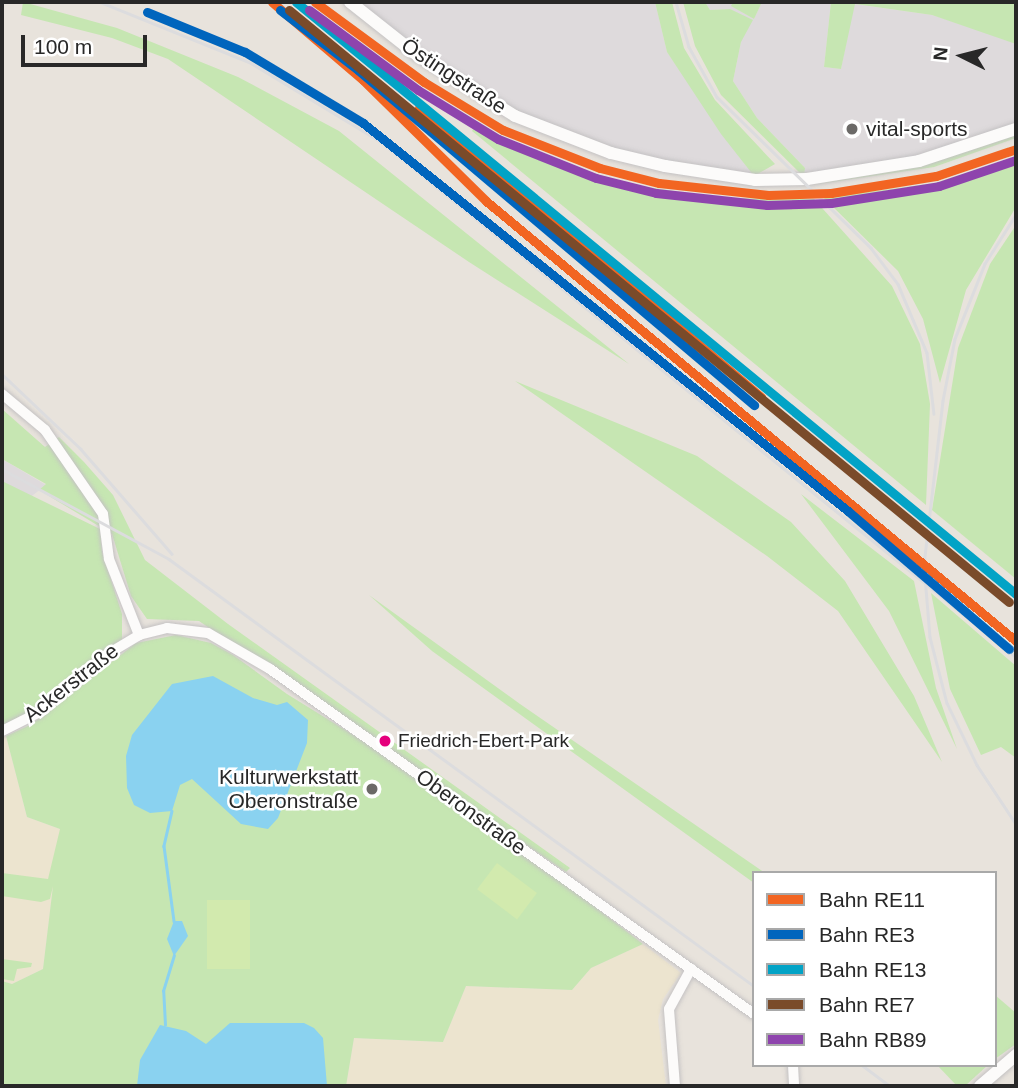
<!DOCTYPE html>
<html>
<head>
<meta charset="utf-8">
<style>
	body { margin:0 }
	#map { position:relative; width:1018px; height:1088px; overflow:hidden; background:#e8e3dc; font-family:Helvetica,sans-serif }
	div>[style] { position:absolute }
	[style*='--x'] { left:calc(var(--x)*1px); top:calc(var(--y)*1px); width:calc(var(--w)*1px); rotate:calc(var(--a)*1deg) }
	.industrial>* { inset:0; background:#dedadc }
	.education>* { inset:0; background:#ece4cf }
	.green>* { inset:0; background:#c6e6b2 }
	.pitch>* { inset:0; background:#d2eaae; transform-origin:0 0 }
	.water>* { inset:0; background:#8ad2f0 }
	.stream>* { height:2.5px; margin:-1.25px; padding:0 1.25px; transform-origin:1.25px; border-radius:1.25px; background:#8ad2f0 }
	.roads { filter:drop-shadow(0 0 2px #c4c2c3) drop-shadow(0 0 2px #c4c2c3) }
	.minor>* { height:10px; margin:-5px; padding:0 5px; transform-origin:5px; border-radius:5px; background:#fcfbfa }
	.tertiary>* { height:12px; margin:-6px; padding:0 6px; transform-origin:6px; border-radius:6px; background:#fcfbfa }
	.rail>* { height:2.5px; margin:-1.25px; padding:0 1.25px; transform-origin:1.25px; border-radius:1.25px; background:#dcdcde }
	.rail-1>* { height:9px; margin:-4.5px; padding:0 4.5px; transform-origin:4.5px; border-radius:4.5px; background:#f26522 }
	.rail-2>* { height:9px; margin:-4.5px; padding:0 4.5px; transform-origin:4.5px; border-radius:4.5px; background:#0065bd }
	.rail-3>* { height:9px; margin:-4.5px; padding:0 4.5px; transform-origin:4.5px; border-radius:4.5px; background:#02a3c6 }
	.rail-4>* { height:9px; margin:-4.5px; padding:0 4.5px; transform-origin:4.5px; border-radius:4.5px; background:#7a4b2a }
	.rail-5>* { height:9px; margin:-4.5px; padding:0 4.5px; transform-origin:4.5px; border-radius:4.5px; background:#8e44ad }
	.dots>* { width:19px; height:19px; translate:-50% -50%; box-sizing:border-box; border:4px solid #fff; border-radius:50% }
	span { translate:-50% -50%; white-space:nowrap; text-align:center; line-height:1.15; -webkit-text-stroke:5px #fff; paint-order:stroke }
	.bus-label { font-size:19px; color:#282828 }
	.left { translate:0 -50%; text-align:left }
	.street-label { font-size:21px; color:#282828 }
	.poi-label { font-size:21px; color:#282828 }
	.right { translate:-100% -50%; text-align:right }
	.frame { position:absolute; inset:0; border:4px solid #282828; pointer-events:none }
	.legend { position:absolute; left:752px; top:871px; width:245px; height:196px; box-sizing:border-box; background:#fff; border:2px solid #a9a9a9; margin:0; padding:9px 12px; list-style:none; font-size:21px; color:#282828 }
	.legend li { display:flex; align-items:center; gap:14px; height:35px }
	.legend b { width:35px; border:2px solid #a9a9a9 }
	.north { position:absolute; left:927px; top:21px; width:70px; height:70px; -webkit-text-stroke:5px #fff; paint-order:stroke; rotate:276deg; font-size:19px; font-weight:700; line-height:28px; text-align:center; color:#282828 }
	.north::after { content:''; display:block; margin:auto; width:24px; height:32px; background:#282828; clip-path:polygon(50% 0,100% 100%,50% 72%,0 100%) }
	.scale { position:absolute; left:21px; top:35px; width:126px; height:32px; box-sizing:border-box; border:4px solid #282828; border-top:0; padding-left:9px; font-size:21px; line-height:24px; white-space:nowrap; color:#282828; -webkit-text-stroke:5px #fff; paint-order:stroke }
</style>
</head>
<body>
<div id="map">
	<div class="industrial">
		<i style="clip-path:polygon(354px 2px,655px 2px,667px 52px,754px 176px,715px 174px,576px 143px,476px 93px)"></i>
		<i style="clip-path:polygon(705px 2px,733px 2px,732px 6px,754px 19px,762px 2px,831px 2px,824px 67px,841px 69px,854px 4px,932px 15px,1010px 40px,1016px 44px,1016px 126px,949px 153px,804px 177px,805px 168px,757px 118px,733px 81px,741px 42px,730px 9px,710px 10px)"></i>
		<i style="clip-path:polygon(2px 459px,46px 485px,2px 519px)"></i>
	</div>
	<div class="education">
		<i style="clip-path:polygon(6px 736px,27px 817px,60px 829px,43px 969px,12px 984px,2px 981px,2px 737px)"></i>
		<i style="clip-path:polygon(643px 944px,681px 973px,663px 999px,658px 1020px,666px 1086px,346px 1086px,354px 1038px,443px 1042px,466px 986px,572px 990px,591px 968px)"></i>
	</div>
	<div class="green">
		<i style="clip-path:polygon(23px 2px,117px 28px,238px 77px,339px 131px,629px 364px,469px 262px,168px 59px,112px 38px,21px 15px)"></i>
		<i style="clip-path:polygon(655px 2px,672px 2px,684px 48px,715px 100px,775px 164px,754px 176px,721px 134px,667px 52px)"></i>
		<i style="clip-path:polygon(683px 2px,705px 2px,710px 10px,730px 9px,753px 20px,741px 42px,733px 81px,757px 118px,805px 168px,804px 177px,721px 95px,695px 46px)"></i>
		<i style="clip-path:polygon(733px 2px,762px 2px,754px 19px,731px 6px)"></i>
		<i style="clip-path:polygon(831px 2px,1016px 2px,1016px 44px,932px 15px,855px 4px,841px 69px,824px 67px)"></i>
		<i style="clip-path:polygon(477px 123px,546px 159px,634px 185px,721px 198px,814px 199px,892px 286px,920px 344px,930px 404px,926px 505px,472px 131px)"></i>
		<i style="clip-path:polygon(1016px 134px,1016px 138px,934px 167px,812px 185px,925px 165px)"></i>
		<i style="clip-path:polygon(1016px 157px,1016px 207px,966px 290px,940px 383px,923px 319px,898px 271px,824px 198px,935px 183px)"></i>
		<i style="clip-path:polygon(1016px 225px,1016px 579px,932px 510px,958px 348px,990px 264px)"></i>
		<i style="clip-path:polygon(515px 381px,697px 456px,791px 522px,845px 581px,914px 696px,942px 762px,838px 611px,767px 556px)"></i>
		<i style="clip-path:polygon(2px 409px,45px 447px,59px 437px,84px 462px,113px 495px,145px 560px,228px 624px,570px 868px,566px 872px,199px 621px,147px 619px,131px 596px,112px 534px,39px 490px,46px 484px,2px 459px)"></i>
		<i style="clip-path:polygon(2px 481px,100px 529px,102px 552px,122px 614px,122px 643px,38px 713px,2px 731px)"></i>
		<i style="clip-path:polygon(801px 494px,914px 581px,936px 688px,957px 749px,889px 611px)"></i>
		<i style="clip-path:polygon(931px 593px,1016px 666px,1016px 758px,1001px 747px,981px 755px,950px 689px)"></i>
		<i style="clip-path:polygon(369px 595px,520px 704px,765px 873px,754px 873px,754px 883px,432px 651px)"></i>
		<i style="clip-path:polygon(176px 635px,211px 643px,233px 655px,287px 694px,452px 796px,643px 944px,591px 968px,572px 990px,466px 986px,443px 1042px,354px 1038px,346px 1086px,2px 1086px,2px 981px,12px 984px,43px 969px,53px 886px,50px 899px,41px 902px,2px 896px,2px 873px,48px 879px,60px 829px,27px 817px,6px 736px,32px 724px,136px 643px)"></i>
		<i style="clip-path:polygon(2px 959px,32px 963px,31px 967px,17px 969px,14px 981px,2px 979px)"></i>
		<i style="clip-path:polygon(995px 995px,1016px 1013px,1016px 1044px,995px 1059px)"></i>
		<i style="clip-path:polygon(937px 1065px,988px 1065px,965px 1086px,957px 1086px)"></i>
	</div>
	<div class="pitch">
		<i style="left:497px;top:863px;width:50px;height:33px;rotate:37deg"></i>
		<i style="left:207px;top:900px;width:43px;height:69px"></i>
	</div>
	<div class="water">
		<i style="clip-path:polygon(213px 676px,253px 698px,277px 705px,287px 702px,308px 720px,307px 743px,278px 818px,268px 829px,241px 824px,192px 779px,180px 785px,172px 811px,150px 813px,134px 805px,127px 788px,126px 756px,132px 735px,172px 684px)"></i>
		<i style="clip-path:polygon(174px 921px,182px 921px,188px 936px,174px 956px,167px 939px)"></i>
		<i style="clip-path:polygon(230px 1023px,304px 1023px,314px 1028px,323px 1038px,327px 1086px,137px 1086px,140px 1060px,160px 1025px,186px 1031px,206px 1044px)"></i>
	</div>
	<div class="stream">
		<i style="--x:172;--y:811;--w:36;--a:103"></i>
		<i style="--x:164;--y:846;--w:76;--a:82.4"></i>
		<i style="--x:165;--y:1025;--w:34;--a:-93"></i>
		<i style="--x:163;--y:991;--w:37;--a:-73"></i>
	</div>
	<div class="roads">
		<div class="minor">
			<i style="--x:2;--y:394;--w:56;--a:39.9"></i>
			<i style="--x:45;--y:430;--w:102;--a:55.4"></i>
			<i style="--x:103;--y:514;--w:45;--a:82.4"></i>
			<i style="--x:109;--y:559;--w:82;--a:68.5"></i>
			<i style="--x:2;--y:731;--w:40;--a:-26.6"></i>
			<i style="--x:38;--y:713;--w:89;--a:-40.5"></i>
			<i style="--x:106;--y:655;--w:39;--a:-31"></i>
			<i style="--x:139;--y:635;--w:29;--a:-14"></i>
			<i style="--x:167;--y:628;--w:41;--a:7"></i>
			<i style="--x:208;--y:633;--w:72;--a:30.1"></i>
			<i style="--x:270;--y:669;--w:594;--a:35.48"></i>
			<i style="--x:793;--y:1065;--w:21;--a:87"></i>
			<i style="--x:675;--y:1086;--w:77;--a:-94.5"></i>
			<i style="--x:669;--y:1009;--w:46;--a:-61.2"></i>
		</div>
		<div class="tertiary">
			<i style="--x:350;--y:2;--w:85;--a:38.3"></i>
			<i style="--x:417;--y:55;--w:115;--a:31.9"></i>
			<i style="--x:515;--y:116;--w:103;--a:21.1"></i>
			<i style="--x:611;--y:153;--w:56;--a:13.5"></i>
			<i style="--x:665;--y:166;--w:91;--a:8.8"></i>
			<i style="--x:755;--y:180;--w:52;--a:-1.1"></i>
			<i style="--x:807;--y:179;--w:113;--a:-9.1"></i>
			<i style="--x:919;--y:161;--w:102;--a:-18.3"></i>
			<i style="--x:980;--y:1086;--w:48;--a:-40.7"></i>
		</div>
	</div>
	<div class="rail">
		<i style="--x:100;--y:2;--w:163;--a:22"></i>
		<i style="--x:251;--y:63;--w:151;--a:31.2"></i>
		<i style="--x:380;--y:141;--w:819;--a:39.05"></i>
		<i style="--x:676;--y:2;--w:47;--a:73.9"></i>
		<i style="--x:689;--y:47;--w:57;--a:60.8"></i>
		<i style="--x:717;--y:97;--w:216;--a:44.4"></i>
		<i style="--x:871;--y:248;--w:45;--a:53.1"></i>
		<i style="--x:898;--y:284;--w:75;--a:67.2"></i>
		<i style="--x:927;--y:353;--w:61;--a:83.5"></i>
		<i style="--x:1016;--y:215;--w:58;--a:122.3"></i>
		<i style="--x:985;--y:264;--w:81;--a:111.8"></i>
		<i style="--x:955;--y:339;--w:63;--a:101"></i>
		<i style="--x:943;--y:401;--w:164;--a:96.6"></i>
		<i style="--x:924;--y:564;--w:73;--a:85.3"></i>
		<i style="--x:930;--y:637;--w:68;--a:75.6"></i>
		<i style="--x:947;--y:703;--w:69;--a:64.2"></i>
		<i style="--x:977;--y:765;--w:71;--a:56.5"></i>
		<i style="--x:2;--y:374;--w:108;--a:43.5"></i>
		<i style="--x:80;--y:448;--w:140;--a:49"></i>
		<i style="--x:2;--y:469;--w:190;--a:28.3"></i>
		<i style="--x:169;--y:559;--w:724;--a:36.13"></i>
		<i style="--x:862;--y:1065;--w:35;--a:37"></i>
	</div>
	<div class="rail-1">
		<i style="--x:272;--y:2;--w:120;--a:40.6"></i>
		<i style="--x:363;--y:80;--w:173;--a:44.5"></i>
		<i style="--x:486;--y:201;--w:689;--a:39.7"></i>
		<i style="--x:315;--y:2;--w:135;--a:36.3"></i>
		<i style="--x:424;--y:82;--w:92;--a:31.3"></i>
		<i style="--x:503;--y:130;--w:104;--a:21.4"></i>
		<i style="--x:600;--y:168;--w:61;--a:14.3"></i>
		<i style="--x:659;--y:183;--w:110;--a:6.3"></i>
		<i style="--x:768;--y:195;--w:63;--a:-1.8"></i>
		<i style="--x:831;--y:193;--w:106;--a:-9.2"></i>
		<i style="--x:936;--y:176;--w:84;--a:-18.6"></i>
		<i style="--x:419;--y:108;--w:448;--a:40.2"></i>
	</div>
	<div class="rail-2">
		<i style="--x:280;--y:10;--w:98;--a:37.6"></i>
		<i style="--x:358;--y:70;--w:519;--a:40.23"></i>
		<i style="--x:147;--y:12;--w:106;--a:22.2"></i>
		<i style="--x:245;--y:52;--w:138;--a:31"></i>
		<i style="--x:363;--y:123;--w:621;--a:38.66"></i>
		<i style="--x:848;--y:511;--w:212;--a:40.6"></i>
	</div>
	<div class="rail-3">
		<i style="--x:296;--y:2;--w:932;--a:39.43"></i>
	</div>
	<div class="rail-4">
		<i style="--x:289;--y:10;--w:932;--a:39.43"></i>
	</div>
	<div class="rail-5">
		<i style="--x:309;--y:10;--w:135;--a:36.3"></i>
		<i style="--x:418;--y:90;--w:94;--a:31.5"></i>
		<i style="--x:498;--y:139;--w:105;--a:21.7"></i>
		<i style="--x:596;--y:178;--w:62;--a:14"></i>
		<i style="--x:656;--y:193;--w:112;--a:6.2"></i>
		<i style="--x:767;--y:205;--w:64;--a:-1.8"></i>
		<i style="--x:831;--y:203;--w:109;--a:-8.9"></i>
		<i style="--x:939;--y:186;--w:81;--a:-18.7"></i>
	</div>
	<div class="dots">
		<i style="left:852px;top:129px;background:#6b6967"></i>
		<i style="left:385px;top:741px;background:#e5007d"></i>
		<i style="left:372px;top:789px;background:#6b6967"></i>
	</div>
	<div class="bus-label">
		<span class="left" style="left:398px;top:741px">Friedrich-Ebert-Park</span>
	</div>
	<div class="street-label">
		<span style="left:454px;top:76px;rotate:33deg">Östingstraße</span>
		<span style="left:71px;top:683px;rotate:-38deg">Ackerstraße</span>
		<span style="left:471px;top:812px;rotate:36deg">Oberonstraße</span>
	</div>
	<div class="poi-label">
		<span class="left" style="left:866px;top:129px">vital-sports</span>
		<span class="right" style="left:358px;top:789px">Kulturwerkstatt<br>Oberonstraße</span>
	</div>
	<div class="frame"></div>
	<ul class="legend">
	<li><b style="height:9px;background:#f26522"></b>Bahn RE11</li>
	<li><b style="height:9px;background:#0065bd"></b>Bahn RE3</li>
	<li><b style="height:9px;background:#02a3c6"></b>Bahn RE13</li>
	<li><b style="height:9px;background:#7a4b2a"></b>Bahn RE7</li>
	<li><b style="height:9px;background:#8e44ad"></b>Bahn RB89</li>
	</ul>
	<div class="north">N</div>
	<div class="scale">100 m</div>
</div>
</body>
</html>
